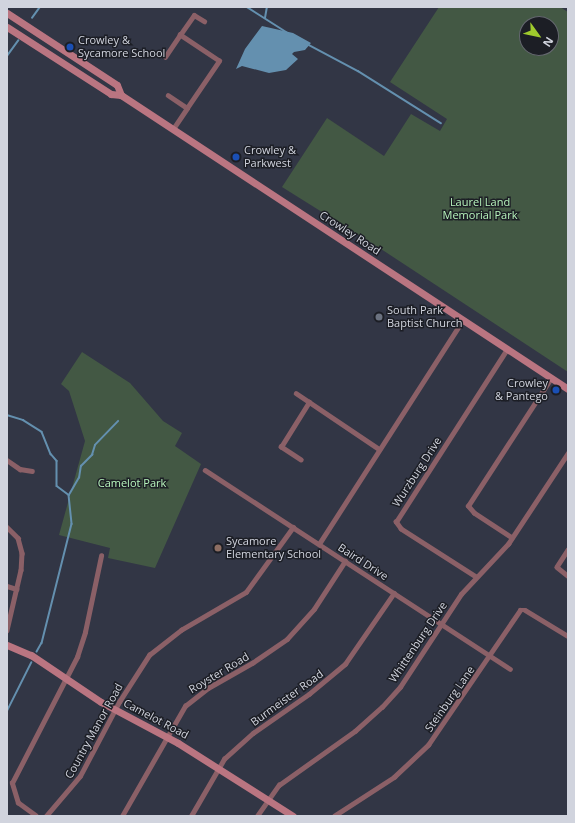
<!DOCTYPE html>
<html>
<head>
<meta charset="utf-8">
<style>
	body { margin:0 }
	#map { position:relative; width:575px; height:823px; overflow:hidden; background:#323645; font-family:"Open Sans",sans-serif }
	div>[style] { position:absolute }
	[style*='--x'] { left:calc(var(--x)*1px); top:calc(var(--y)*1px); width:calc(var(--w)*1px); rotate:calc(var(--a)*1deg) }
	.green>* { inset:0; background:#435844 }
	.water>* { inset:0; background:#6490af }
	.stream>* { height:1.5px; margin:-0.75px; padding:0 0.75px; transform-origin:0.75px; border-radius:0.75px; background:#6490af }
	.street>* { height:4.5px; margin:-2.25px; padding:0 2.25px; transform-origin:2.25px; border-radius:2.25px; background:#8b6067 }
	.secondary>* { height:7px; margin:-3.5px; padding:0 3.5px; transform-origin:3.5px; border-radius:3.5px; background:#ba7581 }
	.dots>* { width:11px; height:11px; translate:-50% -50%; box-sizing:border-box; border:2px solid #1c1e25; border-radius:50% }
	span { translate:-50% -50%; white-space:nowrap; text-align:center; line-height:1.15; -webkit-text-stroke:3px #1c1e25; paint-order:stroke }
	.poi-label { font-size:11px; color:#d1d4de }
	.left { translate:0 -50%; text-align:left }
	.right { translate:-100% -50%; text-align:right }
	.park-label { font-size:11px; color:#b8f5bd }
	.street-label { font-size:11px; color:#d1d4de }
	.frame { position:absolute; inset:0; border:8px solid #d1d4de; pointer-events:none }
	.north { position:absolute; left:519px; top:16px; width:40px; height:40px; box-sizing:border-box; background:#1c1e25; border:1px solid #64676f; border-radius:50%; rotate:123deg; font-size:11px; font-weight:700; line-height:16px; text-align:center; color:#d1d4de }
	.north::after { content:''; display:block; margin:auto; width:14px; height:18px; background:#9fca2d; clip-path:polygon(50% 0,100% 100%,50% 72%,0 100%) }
</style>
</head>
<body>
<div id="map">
	<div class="green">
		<i style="clip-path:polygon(evenodd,439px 7px,560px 7px,568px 12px,568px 372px,381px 249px,282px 187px,327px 118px,384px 156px,411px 114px,440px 131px,447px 119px,390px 82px,439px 7px,527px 24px,551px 24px,551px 48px,527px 48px,527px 24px)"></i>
		<i style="clip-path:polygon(82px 352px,130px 383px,163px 421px,182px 433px,175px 446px,201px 464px,155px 568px,108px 558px,110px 548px,59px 535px,85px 441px,69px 391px,61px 384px)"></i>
	</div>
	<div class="water">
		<i style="clip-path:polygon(262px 26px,293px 33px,311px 43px,305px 50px,294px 52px,292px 54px,298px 59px,286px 70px,269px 73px,242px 66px,236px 69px,245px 49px)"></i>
	</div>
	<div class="stream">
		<i style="--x:247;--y:7;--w:49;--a:32.4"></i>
		<i style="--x:32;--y:18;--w:14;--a:-54"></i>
		<i style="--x:265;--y:18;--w:11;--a:-80"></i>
		<i style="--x:307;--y:44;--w:58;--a:27.9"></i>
		<i style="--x:358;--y:71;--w:98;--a:32.1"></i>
		<i style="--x:7;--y:56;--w:19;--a:-54"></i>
		<i style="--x:7;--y:415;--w:17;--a:17"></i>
		<i style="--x:23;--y:420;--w:22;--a:32"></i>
		<i style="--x:42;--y:432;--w:24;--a:68"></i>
		<i style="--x:51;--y:454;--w:9;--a:49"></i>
		<i style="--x:57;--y:461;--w:25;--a:90"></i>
		<i style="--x:57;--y:486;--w:15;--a:37"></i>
		<i style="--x:69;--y:495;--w:29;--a:84"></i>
		<i style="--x:72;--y:524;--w:123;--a:104.1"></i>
		<i style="--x:42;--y:643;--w:10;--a:119"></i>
		<i style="--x:69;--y:495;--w:20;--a:-60"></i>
		<i style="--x:79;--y:478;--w:12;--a:-81"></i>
		<i style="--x:81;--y:466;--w:16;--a:-45"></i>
		<i style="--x:92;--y:455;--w:10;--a:-73"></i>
		<i style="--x:95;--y:445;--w:33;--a:-46"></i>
		<i style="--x:7;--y:711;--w:54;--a:-63.4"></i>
	</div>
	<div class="street">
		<i style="--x:165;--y:57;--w:27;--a:-56"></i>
		<i style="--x:168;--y:95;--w:23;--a:34"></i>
		<i style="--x:187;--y:108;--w:57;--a:-55.8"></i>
		<i style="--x:219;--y:61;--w:47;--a:-146.3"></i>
		<i style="--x:180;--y:35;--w:24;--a:-55"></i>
		<i style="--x:194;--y:15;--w:12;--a:31"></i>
		<i style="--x:173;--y:129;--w:25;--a:-56"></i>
		<i style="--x:296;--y:393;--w:100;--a:34"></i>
		<i style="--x:7;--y:460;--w:16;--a:35"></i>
		<i style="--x:20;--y:469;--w:12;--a:9"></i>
		<i style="--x:301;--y:460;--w:24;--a:-147"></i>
		<i style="--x:281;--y:447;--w:53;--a:-58.1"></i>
		<i style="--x:205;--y:470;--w:364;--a:33.1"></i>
		<i style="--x:7;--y:527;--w:16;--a:45"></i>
		<i style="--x:18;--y:538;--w:16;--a:75"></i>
		<i style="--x:22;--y:553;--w:17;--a:93"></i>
		<i style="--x:21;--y:570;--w:62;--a:103.1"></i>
		<i style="--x:512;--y:538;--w:45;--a:-146.7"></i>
		<i style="--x:474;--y:513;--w:9;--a:-131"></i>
		<i style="--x:468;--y:506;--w:153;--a:-57"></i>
		<i style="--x:319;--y:544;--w:266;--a:-57.3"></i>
		<i style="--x:568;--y:550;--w:20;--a:123"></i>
		<i style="--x:557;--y:567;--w:14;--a:39"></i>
		<i style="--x:476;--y:577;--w:89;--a:-147.4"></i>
		<i style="--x:401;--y:529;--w:9;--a:-126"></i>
		<i style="--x:396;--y:522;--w:206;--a:-57.3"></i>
		<i style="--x:7;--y:586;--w:10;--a:17"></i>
		<i style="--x:36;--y:816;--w:22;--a:-144"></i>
		<i style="--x:18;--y:803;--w:21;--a:-107"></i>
		<i style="--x:12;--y:783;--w:142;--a:-62.7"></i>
		<i style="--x:77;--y:657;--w:26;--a:-72"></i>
		<i style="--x:85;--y:632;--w:78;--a:-78.1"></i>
		<i style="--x:46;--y:816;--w:52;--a:-49.6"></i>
		<i style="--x:80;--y:776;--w:84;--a:-62.2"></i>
		<i style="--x:119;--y:702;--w:56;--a:-57.4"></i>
		<i style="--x:149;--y:655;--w:41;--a:-38"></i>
		<i style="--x:181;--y:630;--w:75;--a:-30.3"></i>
		<i style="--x:246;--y:592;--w:80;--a:-54.1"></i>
		<i style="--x:122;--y:816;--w:127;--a:-60.2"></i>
		<i style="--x:185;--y:706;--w:29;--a:-38"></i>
		<i style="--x:208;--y:688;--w:51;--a:-29.6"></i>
		<i style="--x:252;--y:663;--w:42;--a:-34.4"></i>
		<i style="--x:287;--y:639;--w:40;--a:-48"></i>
		<i style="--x:314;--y:609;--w:57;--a:-57.1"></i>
		<i style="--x:191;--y:816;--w:66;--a:-59.9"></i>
		<i style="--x:224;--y:759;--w:39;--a:-42"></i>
		<i style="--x:253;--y:733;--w:68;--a:-34.9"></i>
		<i style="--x:309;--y:694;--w:47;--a:-39.8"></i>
		<i style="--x:345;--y:664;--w:86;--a:-55.4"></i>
		<i style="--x:257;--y:816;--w:38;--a:-55"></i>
		<i style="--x:279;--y:785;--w:93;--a:-35.4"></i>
		<i style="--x:355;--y:731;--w:36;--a:-42"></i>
		<i style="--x:382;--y:707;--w:27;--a:-48"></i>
		<i style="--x:400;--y:687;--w:111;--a:-56.7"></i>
		<i style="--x:461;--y:594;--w:69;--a:-46.8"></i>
		<i style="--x:508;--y:544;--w:109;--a:-56.6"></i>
		<i style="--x:334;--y:816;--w:72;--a:-33"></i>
		<i style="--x:394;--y:777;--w:47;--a:-43.3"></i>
		<i style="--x:428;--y:745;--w:163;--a:-55.7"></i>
		<i style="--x:520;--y:610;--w:5;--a:0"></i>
		<i style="--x:525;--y:610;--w:50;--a:31.2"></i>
	</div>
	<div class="secondary">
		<i style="--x:7;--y:13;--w:131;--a:33.2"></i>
		<i style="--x:117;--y:85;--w:11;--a:68"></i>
		<i style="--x:7;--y:27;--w:124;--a:32.8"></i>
		<i style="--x:111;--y:94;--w:10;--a:6"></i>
		<i style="--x:121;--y:95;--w:535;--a:33.33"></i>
		<i style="--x:7;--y:645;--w:26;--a:23"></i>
		<i style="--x:31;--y:655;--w:84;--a:33.9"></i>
		<i style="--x:101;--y:702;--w:87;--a:28"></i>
		<i style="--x:178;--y:743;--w:136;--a:32.4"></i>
	</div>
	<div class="dots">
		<i style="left:70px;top:47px;background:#1a4fb4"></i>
		<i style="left:236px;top:157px;background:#1a4fb4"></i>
		<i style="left:379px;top:317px;background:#6b7280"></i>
		<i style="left:556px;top:390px;background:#1a4fb4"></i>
		<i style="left:218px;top:548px;background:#8d6e63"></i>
	</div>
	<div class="poi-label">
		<span class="left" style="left:78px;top:47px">Crowley &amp;<br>Sycamore School</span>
		<span class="left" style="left:244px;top:157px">Crowley &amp;<br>Parkwest</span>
		<span class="left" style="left:387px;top:317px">South Park<br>Baptist Church</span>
		<span class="right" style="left:548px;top:390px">Crowley<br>&amp; Pantego</span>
		<span class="left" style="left:226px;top:548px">Sycamore<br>Elementary School</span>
	</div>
	<div class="park-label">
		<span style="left:480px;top:209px">Laurel Land<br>Memorial Park</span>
		<span style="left:132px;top:483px">Camelot Park</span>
	</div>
	<div class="street-label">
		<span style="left:350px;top:233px;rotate:33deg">Crowley Road</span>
		<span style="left:417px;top:472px;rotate:-57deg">Wurzburg Drive</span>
		<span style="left:363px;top:562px;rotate:33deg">Baird Drive</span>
		<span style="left:418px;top:642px;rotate:-56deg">Whittenburg Drive</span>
		<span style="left:219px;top:673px;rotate:-31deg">Royster Road</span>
		<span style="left:287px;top:698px;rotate:-36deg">Burmeister Road</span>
		<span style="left:450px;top:699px;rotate:-55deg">Steinburg Lane</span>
		<span style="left:156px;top:719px;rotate:28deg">Camelot Road</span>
		<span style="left:94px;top:731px;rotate:-61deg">Country Manor Road</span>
	</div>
	<div class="frame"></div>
	<div class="north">N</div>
</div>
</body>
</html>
